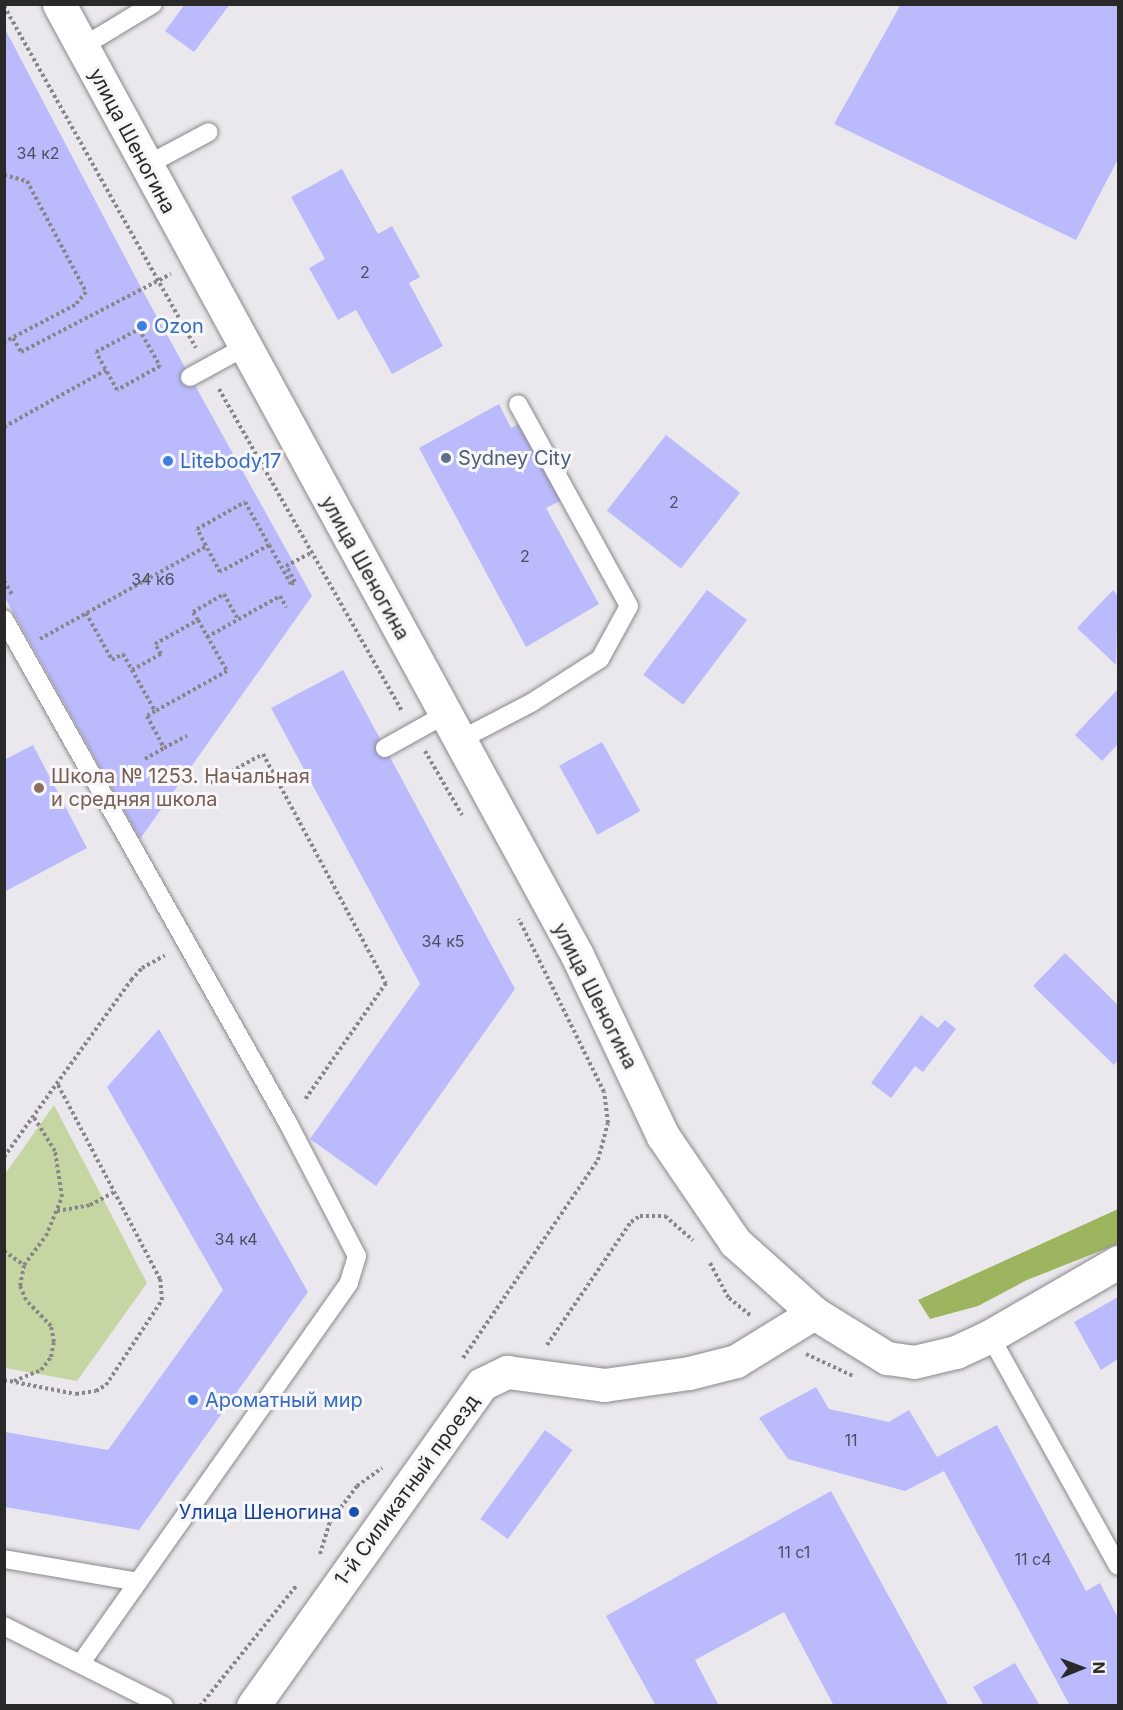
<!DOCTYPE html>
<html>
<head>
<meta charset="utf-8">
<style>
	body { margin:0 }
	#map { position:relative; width:1123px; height:1710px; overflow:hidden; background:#eae8ec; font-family:Inter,sans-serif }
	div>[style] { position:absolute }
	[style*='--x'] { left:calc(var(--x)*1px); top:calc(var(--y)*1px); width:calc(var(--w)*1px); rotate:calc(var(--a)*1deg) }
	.green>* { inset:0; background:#c6d6a2 }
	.forest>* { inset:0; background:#9eb55f }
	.building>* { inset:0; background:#bbbafc; transform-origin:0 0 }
	.path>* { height:4px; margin-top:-2px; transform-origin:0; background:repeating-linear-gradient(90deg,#888689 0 3px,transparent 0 6px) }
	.roads { filter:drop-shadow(0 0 2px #89888b) drop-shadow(0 0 2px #89888b) }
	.lane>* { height:18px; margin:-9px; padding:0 9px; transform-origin:9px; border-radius:9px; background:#fff }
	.street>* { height:33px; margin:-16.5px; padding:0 16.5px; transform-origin:16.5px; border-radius:16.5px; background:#fff }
	.secondary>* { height:33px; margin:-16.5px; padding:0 16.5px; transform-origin:16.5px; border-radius:16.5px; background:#fff }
	.dots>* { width:16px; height:16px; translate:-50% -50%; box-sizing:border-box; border:3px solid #f7f6f9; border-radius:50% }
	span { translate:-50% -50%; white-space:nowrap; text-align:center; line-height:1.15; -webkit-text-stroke:6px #f7f6f9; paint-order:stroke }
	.number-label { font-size:16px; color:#4e4d5e }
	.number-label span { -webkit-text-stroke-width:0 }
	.street-label { font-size:20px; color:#2a292a }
	.shop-label { font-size:20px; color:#366cbe }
	.left { translate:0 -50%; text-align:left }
	.service-label { font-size:20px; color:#4e5e75 }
	.education-label { font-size:20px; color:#785e54 }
	.transit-label { font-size:20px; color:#164399 }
	.right { translate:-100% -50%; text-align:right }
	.frame { position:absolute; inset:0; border:6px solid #2a292a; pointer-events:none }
	.north { position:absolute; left:1051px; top:1638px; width:60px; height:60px; -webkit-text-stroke:4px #f7f6f9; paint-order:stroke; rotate:89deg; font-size:16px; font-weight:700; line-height:24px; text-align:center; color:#2a292a }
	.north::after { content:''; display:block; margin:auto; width:21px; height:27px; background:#2a292a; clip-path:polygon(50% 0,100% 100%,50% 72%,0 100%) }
</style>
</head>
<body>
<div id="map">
	<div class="green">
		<i style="clip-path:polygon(54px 1105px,147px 1283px,77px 1381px,5px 1368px,5px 1174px)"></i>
	</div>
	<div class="forest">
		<i style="clip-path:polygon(1118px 1209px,1118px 1244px,1027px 1280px,978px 1306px,930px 1319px,918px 1300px)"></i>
	</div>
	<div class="building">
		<i style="clip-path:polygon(185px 4px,230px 4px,194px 52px,165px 31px)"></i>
		<i style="clip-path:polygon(901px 4px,1118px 4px,1118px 159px,1076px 240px,834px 124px)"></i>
		<i style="clip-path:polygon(4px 27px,146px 297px,312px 596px,140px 839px,4px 596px)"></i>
		<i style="clip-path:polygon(342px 169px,378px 234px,392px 226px,420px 277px,409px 283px,443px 346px,392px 374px,356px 310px,338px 320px,309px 268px,325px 259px,291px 197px)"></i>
		<i style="clip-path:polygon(499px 404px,511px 428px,520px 423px,562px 500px,546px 508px,599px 604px,526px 647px,419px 448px)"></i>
		<i style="left:666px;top:435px;width:94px;height:96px;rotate:38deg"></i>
		<i style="left:707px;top:590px;width:50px;height:106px;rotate:37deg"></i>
		<i style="clip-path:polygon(1113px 590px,1118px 596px,1116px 665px,1077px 628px)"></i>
		<i style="clip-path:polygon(343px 670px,515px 989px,376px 1186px,310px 1139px,420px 984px,271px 708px)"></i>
		<i style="clip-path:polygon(1118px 689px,1118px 744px,1102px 761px,1075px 735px)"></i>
		<i style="left:602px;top:742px;width:79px;height:49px;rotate:61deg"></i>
		<i style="clip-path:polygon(33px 745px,87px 848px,4px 892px,4px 760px)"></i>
		<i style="clip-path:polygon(1065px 953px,1118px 1005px,1118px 1060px,1114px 1065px,1033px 986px)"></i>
		<i style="clip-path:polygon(921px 1015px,938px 1028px,945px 1020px,956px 1029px,923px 1072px,915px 1066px,891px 1098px,871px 1083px)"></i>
		<i style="clip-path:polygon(159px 1029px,308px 1292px,139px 1530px,5px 1507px,5px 1432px,108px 1450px,223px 1290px,107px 1087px)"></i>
		<i style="clip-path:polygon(1118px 1297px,1118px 1359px,1101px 1370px,1074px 1322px)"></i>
		<i style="clip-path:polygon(816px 1387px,829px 1409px,889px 1422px,909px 1410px,937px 1457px,997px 1425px,1086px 1591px,1100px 1583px,1118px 1618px,1118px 1706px,1070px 1706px,944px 1471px,905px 1491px,788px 1459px,759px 1418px)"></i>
		<i style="left:545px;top:1430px;width:34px;height:110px;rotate:36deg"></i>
		<i style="clip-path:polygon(831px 1491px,949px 1706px,834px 1706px,784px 1612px,695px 1660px,719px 1706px,656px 1706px,606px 1616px)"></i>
		<i style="clip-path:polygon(1015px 1663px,1040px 1706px,984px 1706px,973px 1687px)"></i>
	</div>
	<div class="path">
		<i style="--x:4;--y:6;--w:392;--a:60.7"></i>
		<i style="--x:4;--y:175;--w:24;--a:15"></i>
		<i style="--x:27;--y:181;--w:126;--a:62"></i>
		<i style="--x:86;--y:292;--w:17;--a:130"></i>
		<i style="--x:75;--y:305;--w:80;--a:152.5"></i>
		<i style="--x:139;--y:329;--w:43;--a:60.4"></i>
		<i style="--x:160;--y:366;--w:49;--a:150.8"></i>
		<i style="--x:117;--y:390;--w:43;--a:-118.9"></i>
		<i style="--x:96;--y:352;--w:49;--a:-28.1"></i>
		<i style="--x:13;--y:338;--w:16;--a:60"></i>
		<i style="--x:21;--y:352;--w:169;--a:-27.5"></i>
		<i style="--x:219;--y:389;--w:370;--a:60.4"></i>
		<i style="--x:4;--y:427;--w:117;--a:-29.2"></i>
		<i style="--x:245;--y:502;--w:49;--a:60.8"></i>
		<i style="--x:269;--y:545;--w:56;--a:151.1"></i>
		<i style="--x:220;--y:572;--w:49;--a:-118.1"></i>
		<i style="--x:197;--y:529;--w:55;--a:-29.4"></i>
		<i style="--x:269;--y:545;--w:45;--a:60.6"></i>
		<i style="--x:291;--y:584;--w:4;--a:-27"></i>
		<i style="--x:295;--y:582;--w:18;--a:-119"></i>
		<i style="--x:286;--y:566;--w:30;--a:-28"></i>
		<i style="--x:4;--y:581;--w:17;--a:59"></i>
		<i style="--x:86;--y:613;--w:54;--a:61"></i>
		<i style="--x:112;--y:660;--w:13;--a:-29"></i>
		<i style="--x:123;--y:654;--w:65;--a:60.7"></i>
		<i style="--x:155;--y:711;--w:9;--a:148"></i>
		<i style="--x:147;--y:716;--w:36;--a:62"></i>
		<i style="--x:164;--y:748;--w:26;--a:-28"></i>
		<i style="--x:198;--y:620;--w:9;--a:-122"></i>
		<i style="--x:193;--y:612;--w:36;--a:-30"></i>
		<i style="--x:224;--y:594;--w:29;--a:61"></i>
		<i style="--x:207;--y:637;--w:84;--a:-29.3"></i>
		<i style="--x:280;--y:596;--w:13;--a:61"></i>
		<i style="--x:40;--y:639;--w:191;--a:-29.1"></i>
		<i style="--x:132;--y:670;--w:33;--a:-29"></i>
		<i style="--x:161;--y:654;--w:12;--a:-121"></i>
		<i style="--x:155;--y:644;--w:49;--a:-29.2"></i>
		<i style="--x:198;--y:620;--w:59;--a:60.4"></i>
		<i style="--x:227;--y:671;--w:82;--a:150.9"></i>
		<i style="--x:425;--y:751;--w:74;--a:60"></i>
		<i style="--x:145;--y:759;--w:22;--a:-30"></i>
		<i style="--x:210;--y:783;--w:60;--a:-28.7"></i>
		<i style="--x:263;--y:754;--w:260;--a:61.8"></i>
		<i style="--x:386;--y:983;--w:144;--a:124.8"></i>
		<i style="--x:4;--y:1157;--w:218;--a:-54.3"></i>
		<i style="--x:131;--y:980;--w:16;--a:-47"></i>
		<i style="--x:142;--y:968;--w:26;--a:-29"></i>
		<i style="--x:57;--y:1211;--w:34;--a:-10"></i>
		<i style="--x:90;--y:1205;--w:27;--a:-28"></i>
		<i style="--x:4;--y:1251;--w:24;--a:35"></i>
		<i style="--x:710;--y:1263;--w:40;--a:62"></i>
		<i style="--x:729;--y:1298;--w:28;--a:39"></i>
		<i style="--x:547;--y:1345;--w:149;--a:-55.7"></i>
		<i style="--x:631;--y:1222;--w:11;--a:-34"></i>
		<i style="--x:640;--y:1216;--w:25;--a:0"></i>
		<i style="--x:665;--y:1216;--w:37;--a:41"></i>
		<i style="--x:806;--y:1354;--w:52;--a:25.1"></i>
		<i style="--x:463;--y:1358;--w:240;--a:-55.7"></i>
		<i style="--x:598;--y:1160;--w:38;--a:-75"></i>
		<i style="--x:608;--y:1123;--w:31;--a:-97"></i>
		<i style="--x:604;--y:1092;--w:193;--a:-116.2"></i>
		<i style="--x:4;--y:1380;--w:73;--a:11"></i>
		<i style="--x:76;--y:1394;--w:20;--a:-9"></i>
		<i style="--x:96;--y:1391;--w:12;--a:-31"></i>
		<i style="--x:106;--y:1385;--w:102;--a:-56.6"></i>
		<i style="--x:162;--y:1300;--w:21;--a:-95"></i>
		<i style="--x:160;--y:1279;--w:221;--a:-117.7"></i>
		<i style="--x:14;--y:1381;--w:29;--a:-22"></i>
		<i style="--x:41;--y:1370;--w:16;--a:-52"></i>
		<i style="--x:51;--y:1357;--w:15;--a:-79"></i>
		<i style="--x:54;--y:1342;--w:16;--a:-101"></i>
		<i style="--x:51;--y:1326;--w:36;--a:-134"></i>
		<i style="--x:26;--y:1300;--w:15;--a:-113"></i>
		<i style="--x:20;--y:1286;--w:21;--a:-79"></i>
		<i style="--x:24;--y:1265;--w:36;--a:-53"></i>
		<i style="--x:46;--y:1236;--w:42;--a:-67.7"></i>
		<i style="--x:62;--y:1197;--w:47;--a:-98.7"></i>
		<i style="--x:55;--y:1151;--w:41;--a:-122.2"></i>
		<i style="--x:320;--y:1554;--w:34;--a:-73"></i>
		<i style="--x:330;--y:1522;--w:45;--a:-53.1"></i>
		<i style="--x:357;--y:1486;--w:31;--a:-36"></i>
		<i style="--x:200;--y:1706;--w:154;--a:-51.3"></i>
	</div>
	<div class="roads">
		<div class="lane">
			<i style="--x:82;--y:47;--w:83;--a:-31.2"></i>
			<i style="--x:145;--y:166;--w:72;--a:-28"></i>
			<i style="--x:190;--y:377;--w:60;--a:-28.7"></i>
			<i style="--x:4;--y:619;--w:579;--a:60.6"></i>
			<i style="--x:288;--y:1123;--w:150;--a:62.6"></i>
			<i style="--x:357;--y:1256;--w:28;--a:107"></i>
			<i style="--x:349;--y:1283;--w:464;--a:125.2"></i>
			<i style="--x:460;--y:740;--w:80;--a:-27.5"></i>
			<i style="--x:531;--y:703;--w:82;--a:-32.5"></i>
			<i style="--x:600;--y:659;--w:60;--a:-61.3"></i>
			<i style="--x:629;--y:606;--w:230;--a:-118.8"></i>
			<i style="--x:385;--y:748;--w:70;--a:-29.1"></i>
			<i style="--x:990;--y:1336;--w:263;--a:60.9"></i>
			<i style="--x:4;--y:1559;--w:136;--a:9.7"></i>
			<i style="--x:4;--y:1626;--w:179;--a:26.6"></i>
		</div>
		<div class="street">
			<i style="--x:59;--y:4;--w:1083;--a:61.42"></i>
			<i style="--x:577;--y:955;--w:200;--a:64.6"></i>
			<i style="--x:663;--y:1136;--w:128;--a:55.8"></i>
			<i style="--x:735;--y:1242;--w:106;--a:41.9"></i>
		</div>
		<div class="secondary">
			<i style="--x:253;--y:1706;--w:395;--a:-54.6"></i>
			<i style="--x:482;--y:1384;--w:28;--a:-26"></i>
			<i style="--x:507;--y:1372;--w:98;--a:7.6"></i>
			<i style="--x:604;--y:1385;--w:86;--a:-8"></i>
			<i style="--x:689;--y:1373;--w:49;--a:-14.3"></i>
			<i style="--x:736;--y:1361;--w:92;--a:-31.6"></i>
			<i style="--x:814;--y:1313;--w:86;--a:31.7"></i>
			<i style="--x:887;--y:1358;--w:27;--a:8"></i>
			<i style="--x:914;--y:1362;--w:43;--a:-13.4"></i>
			<i style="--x:956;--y:1352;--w:38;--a:-25"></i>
			<i style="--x:990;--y:1336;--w:148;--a:-30"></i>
		</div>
	</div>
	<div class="dots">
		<i style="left:142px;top:326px;background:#3f7fe0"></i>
		<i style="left:446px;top:458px;background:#5c6f8a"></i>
		<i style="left:168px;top:461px;background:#3f7fe0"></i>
		<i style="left:39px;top:788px;background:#8d6e63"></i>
		<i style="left:193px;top:1400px;background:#3f7fe0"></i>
		<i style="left:354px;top:1512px;background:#1a4fb4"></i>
	</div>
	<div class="number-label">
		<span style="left:38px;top:153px">34 к2</span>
		<span style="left:365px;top:272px">2</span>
		<span style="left:674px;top:502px">2</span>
		<span style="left:525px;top:556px">2</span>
		<span style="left:153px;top:579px">34 к6</span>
		<span style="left:443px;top:941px">34 к5</span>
		<span style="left:236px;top:1239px">34 к4</span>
		<span style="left:851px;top:1440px">11</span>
		<span style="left:794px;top:1552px">11 c1</span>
		<span style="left:1033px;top:1559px">11 с4</span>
	</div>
	<div class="street-label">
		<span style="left:132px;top:141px;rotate:62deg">улица Шеногина</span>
		<span style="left:365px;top:568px;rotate:61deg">улица Шеногина</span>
		<span style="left:595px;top:996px;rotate:63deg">улица Шеногина</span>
		<span style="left:407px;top:1490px;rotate:-54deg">1-й Силикатный проезд</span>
	</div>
	<div class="shop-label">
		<span class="left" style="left:154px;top:326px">Ozon</span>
		<span class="left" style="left:180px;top:461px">Litebody17</span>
		<span class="left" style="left:205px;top:1400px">Ароматный мир</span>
	</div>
	<div class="service-label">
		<span class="left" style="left:458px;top:458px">Sydney City</span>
	</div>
	<div class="education-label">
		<span class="left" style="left:51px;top:788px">Школа № 1253. Начальная<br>и средняя школа</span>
	</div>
	<div class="transit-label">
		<span class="right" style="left:342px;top:1512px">Улица Шеногина</span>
	</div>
	<div class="frame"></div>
	<div class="north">N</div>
</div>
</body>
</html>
